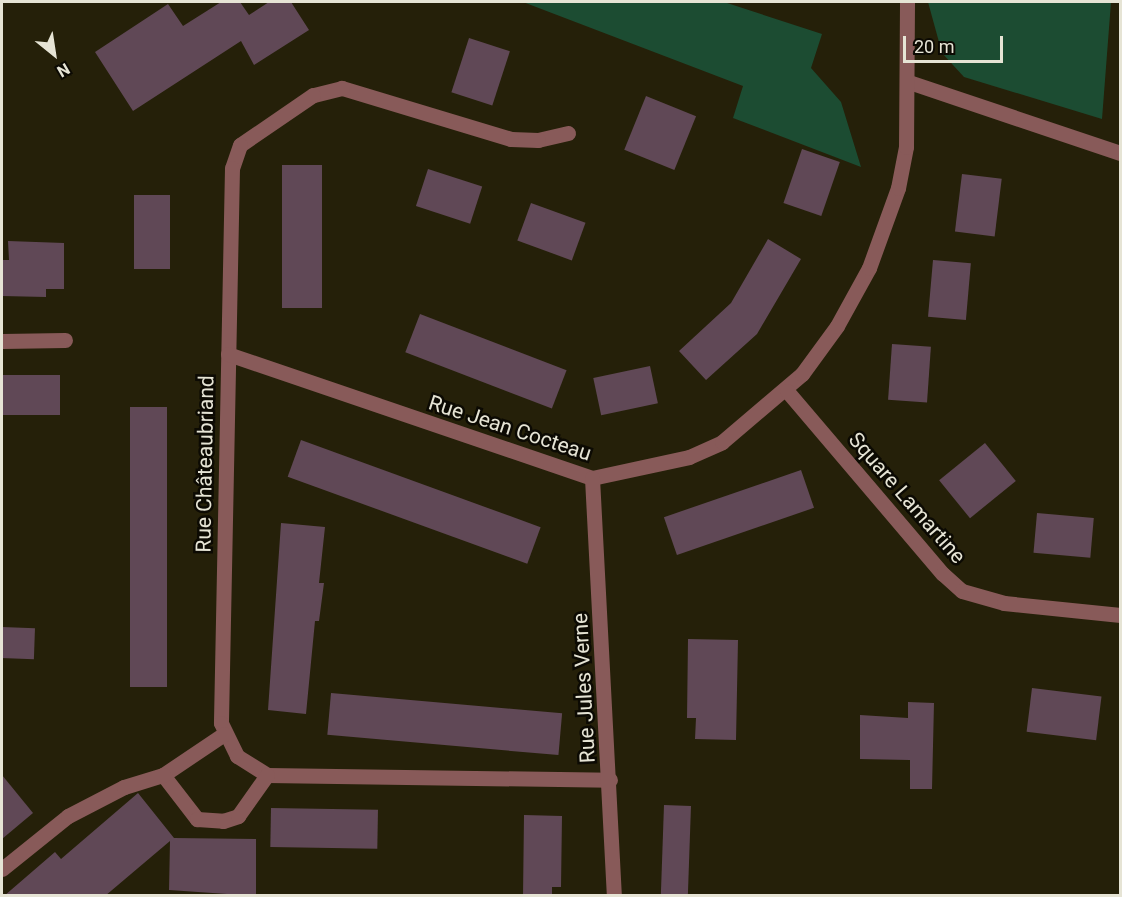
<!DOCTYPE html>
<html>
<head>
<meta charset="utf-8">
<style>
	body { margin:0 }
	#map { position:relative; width:1122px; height:897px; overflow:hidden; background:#252009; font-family:Roboto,sans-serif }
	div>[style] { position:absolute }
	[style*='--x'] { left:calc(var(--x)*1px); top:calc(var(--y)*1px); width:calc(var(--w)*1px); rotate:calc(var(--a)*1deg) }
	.green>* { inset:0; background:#1c4c32 }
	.building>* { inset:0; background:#604856; transform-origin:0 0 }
	.minor>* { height:15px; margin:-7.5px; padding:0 7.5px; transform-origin:7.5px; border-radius:7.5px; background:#885a59 }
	span { translate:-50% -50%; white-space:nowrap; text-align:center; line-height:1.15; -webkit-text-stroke:5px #0c0a03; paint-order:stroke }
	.street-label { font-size:21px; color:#e6e4d5 }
	.frame { position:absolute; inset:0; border:3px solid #e6e4d5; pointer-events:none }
	.north { position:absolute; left:24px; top:24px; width:60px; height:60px; -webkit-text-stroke:4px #0c0a03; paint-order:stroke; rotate:150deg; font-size:16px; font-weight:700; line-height:24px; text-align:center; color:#e6e4d5 }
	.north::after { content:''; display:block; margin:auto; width:21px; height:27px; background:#e6e4d5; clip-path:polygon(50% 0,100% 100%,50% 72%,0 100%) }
	.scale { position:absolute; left:903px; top:36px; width:100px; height:27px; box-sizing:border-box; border:3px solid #e6e4d5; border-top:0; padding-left:8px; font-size:18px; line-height:21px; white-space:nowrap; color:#e6e4d5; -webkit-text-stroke:4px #0c0a03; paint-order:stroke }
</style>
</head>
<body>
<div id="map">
	<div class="green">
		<i style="clip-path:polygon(523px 2px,724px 2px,822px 34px,811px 68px,841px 102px,861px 167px,733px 118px,743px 86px)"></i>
		<i style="clip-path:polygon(928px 2px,1111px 2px,1102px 119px,964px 77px,942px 53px)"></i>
	</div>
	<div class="building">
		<i style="clip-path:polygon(221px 2px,240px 2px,249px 15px,269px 2px,291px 2px,309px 30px,254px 65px,241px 41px,133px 111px,95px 52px,168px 4px,183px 26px)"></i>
		<i style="left:469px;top:38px;width:43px;height:57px;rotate:18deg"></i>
		<i style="left:646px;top:96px;width:54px;height:58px;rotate:22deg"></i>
		<i style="left:802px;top:149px;width:40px;height:57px;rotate:19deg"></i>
		<i style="left:322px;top:165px;width:143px;height:40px;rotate:90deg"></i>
		<i style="left:428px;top:169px;width:57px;height:39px;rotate:18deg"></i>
		<i style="left:962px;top:174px;width:40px;height:58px;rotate:7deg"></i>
		<i style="left:134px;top:195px;width:36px;height:74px"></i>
		<i style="left:531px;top:203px;width:58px;height:40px;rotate:20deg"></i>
		<i style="clip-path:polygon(768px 239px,801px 259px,757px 334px,706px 380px,679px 351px,731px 303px)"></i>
		<i style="clip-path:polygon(8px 241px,64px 243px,64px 289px,46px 289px,46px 297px,2px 296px,2px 260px,9px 260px)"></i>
		<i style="left:933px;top:260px;width:38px;height:57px;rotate:5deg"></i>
		<i style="left:420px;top:314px;width:157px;height:41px;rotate:21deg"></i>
		<i style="left:892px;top:344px;width:39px;height:56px;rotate:4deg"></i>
		<i style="left:650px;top:366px;width:38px;height:58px;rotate:78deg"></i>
		<i style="left:2px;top:375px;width:58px;height:40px"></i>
		<i style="left:130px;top:407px;width:37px;height:280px"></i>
		<i style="left:301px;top:440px;width:255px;height:39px;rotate:20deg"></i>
		<i style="left:985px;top:443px;width:49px;height:59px;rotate:51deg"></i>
		<i style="left:801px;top:470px;width:40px;height:145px;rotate:71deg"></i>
		<i style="left:1037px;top:513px;width:57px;height:40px;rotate:5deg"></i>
		<i style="clip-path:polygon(281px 523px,325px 527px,319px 583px,324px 583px,319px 621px,315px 621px,306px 714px,268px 710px)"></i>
		<i style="left:2px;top:627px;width:33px;height:31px;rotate:2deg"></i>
		<i style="clip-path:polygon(688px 639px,738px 640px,736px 740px,695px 739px,696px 718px,687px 718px)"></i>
		<i style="left:1032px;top:688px;width:70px;height:44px;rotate:7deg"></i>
		<i style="left:331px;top:693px;width:232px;height:42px;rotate:5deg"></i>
		<i style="clip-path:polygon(908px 702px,934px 703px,932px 789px,910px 789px,910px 760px,860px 759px,860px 715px,908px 718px)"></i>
		<i style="clip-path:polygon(2px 775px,33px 813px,2px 839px)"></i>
		<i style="clip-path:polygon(138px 793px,174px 838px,256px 839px,256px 896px,169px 890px,170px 841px,105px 896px,4px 896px,55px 852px,61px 859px)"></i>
		<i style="left:664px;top:805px;width:27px;height:91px;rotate:2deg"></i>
		<i style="left:271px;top:808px;width:107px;height:39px;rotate:1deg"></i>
		<i style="clip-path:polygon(524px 815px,562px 816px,561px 887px,552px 887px,552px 896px,523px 896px)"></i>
	</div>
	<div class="minor">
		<i style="--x:909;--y:82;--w:223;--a:18.6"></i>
		<i style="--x:568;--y:133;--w:31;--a:167"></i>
		<i style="--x:538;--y:140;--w:27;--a:-178"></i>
		<i style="--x:511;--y:139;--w:177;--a:-163.2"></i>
		<i style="--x:342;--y:88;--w:30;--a:166"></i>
		<i style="--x:313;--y:95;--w:88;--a:145.6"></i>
		<i style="--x:240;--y:145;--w:24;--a:109"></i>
		<i style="--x:232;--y:168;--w:555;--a:91.14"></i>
		<i style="--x:221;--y:723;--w:37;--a:64"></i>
		<i style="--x:237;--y:756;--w:36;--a:32"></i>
		<i style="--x:267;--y:775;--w:343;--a:0.8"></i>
		<i style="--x:2;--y:341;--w:63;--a:-0.9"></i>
		<i style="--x:228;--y:354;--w:385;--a:18.8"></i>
		<i style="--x:592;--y:478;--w:99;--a:-12.2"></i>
		<i style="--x:689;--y:457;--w:36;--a:-24"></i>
		<i style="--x:722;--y:442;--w:105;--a:-40.4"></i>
		<i style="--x:802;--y:374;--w:59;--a:-53.9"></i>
		<i style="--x:837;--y:326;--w:66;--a:-61.1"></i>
		<i style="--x:869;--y:268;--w:85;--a:-70.1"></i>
		<i style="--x:898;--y:188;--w:42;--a:-79"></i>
		<i style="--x:906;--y:147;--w:145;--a:-89.6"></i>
		<i style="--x:787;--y:391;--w:240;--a:49.6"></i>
		<i style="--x:943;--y:574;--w:25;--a:42"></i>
		<i style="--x:962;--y:591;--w:44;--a:15.9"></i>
		<i style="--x:1004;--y:603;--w:117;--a:5.9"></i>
		<i style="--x:592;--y:478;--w:419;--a:87"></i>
		<i style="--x:224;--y:734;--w:73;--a:146.1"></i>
		<i style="--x:163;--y:775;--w:56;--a:52.3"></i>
		<i style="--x:197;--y:819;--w:26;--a:4"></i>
		<i style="--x:223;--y:821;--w:16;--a:-18"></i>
		<i style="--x:238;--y:816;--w:50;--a:-54.7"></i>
		<i style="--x:2;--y:869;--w:85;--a:-38.8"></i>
		<i style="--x:68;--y:816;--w:63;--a:-27.4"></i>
		<i style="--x:124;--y:787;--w:41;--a:-17.1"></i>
	</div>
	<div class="street-label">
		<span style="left:510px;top:428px;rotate:18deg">Rue Jean Cocteau</span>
		<span style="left:205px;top:464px;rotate:-89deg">Rue Châteaubriand</span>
		<span style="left:907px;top:498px;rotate:49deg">Square Lamartine</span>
		<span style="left:584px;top:688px;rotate:-93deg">Rue Jules Verne</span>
	</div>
	<div class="frame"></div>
	<div class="north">N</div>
	<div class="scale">20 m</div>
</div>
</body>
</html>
